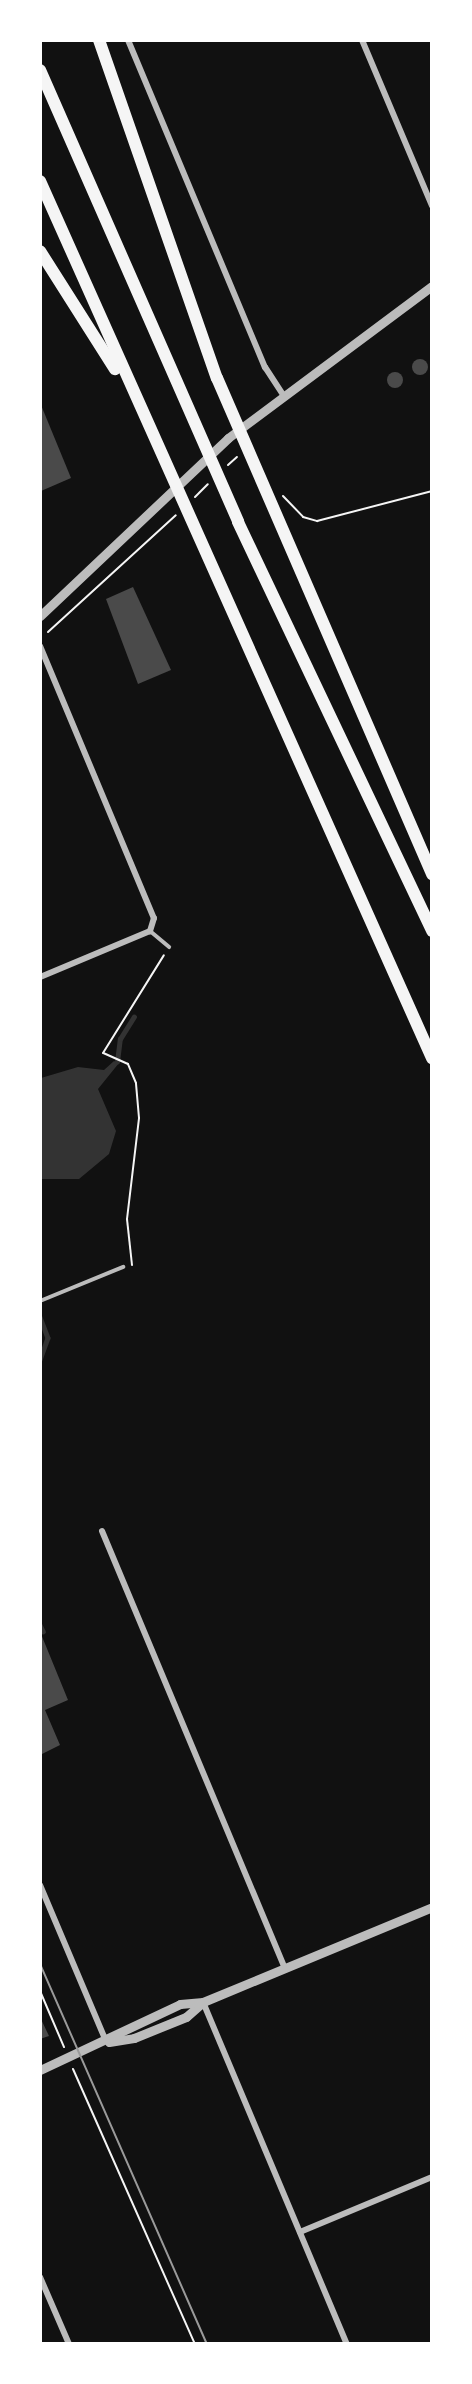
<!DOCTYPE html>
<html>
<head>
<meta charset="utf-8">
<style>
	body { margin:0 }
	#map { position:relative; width:472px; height:2384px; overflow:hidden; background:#111; font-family:"Sofia Sans Condensed",sans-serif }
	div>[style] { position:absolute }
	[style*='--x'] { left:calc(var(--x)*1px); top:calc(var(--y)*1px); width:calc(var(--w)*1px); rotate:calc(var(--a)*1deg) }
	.water>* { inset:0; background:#333 }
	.stream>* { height:4.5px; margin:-2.25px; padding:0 2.25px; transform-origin:2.25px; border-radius:2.25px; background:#333 }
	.building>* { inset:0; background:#4a4a4a }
	.round { border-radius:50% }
	.path>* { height:2px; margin:-1px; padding:0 1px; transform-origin:1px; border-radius:1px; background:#f5f5f5 }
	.service>* { height:4px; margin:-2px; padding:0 2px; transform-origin:2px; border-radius:2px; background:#bcbcbc }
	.minor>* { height:6px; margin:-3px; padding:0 3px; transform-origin:3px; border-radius:3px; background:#bcbcbc }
	.tertiary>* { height:9px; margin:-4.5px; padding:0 4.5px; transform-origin:4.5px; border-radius:4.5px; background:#bcbcbc }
	.motorway>* { height:12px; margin:-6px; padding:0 6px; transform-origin:6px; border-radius:6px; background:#f5f5f5 }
	.tram>* { height:1.5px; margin:-0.75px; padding:0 0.75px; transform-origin:0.75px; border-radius:0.75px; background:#9a9a9a }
	span { translate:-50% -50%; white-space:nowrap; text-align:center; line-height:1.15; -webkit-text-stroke:5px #fff; paint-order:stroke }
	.frame { position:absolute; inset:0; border:42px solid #fff; pointer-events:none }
</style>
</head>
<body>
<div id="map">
	<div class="water">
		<i style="clip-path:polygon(114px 1061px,119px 1063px,98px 1089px,116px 1131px,109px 1154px,79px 1179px,41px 1179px,41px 1078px,78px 1067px,104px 1070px)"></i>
	</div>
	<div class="stream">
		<i style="--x:117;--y:1062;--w:23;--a:-83"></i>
		<i style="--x:120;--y:1039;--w:26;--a:-58"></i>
		<i style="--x:40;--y:1317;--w:22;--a:69"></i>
		<i style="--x:48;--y:1338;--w:23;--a:110"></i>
		<i style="--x:40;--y:1625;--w:7;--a:63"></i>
	</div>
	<div class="building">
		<i class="round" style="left:412px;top:359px;width:16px;height:16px"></i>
		<i class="round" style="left:387px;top:372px;width:16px;height:16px"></i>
		<i style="clip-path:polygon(41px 405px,71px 478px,41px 491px)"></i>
		<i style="clip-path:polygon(133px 587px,171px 670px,138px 684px,106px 599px)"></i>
		<i style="clip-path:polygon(41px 1634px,68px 1700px,45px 1710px,60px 1745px,40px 1755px)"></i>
		<i style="clip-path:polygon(40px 2017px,49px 2036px,40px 2039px)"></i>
	</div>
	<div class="path">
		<i style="--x:228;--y:465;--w:12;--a:-42"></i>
		<i style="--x:283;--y:496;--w:29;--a:46"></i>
		<i style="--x:303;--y:517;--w:15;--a:16"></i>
		<i style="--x:317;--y:521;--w:119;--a:-14.6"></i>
		<i style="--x:195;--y:497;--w:18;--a:-45"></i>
		<i style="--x:48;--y:632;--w:173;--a:-42.4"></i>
		<i style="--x:132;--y:1265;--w:46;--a:-96.2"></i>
		<i style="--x:127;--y:1219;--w:102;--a:-83.2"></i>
		<i style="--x:139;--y:1118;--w:35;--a:-95"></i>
		<i style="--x:136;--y:1083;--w:21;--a:-113"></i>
		<i style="--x:128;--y:1064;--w:27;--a:-156"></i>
		<i style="--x:103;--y:1053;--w:115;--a:-58.1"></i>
		<i style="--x:40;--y:1991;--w:61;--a:66.8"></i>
		<i style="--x:73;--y:2069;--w:301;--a:66.1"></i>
	</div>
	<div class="service">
		<i style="--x:150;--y:931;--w:25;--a:40"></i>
		<i style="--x:40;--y:1301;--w:90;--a:-22.3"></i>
	</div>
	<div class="minor">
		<i style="--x:128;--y:40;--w:355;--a:67.3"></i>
		<i style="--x:265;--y:367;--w:33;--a:57"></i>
		<i style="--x:362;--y:40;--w:180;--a:67.1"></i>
		<i style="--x:40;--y:646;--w:295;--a:67.3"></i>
		<i style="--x:154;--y:918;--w:14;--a:107"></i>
		<i style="--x:150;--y:931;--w:119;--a:157.3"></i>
		<i style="--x:102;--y:1531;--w:474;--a:67.3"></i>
		<i style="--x:40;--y:1885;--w:169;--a:67.1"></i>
		<i style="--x:203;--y:2002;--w:371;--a:67.2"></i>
		<i style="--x:300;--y:2232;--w:143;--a:-22.6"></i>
		<i style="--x:40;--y:2277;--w:73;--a:66.6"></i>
	</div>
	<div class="tertiary">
		<i style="--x:40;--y:616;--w:259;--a:-43.4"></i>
		<i style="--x:228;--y:438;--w:254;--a:-36.7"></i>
		<i style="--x:109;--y:2042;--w:25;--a:-9"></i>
		<i style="--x:134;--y:2038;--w:56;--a:-22"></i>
		<i style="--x:186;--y:2017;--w:21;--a:-41"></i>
		<i style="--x:40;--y:2070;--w:155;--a:-25.2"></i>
		<i style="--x:180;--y:2004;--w:23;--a:-5"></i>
		<i style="--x:203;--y:2002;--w:248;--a:-22.5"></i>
	</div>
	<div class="motorway">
		<i style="--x:99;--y:40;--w:358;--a:70.8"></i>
		<i style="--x:217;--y:378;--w:541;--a:66.56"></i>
		<i style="--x:40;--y:70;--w:493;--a:66.3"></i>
		<i style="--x:238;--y:522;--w:453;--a:64.6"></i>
		<i style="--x:40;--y:181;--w:961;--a:65.92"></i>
		<i style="--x:40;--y:251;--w:140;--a:57.6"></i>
	</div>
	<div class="tram">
		<i style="--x:40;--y:1963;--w:416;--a:66.3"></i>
	</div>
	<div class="frame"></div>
</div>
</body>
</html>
